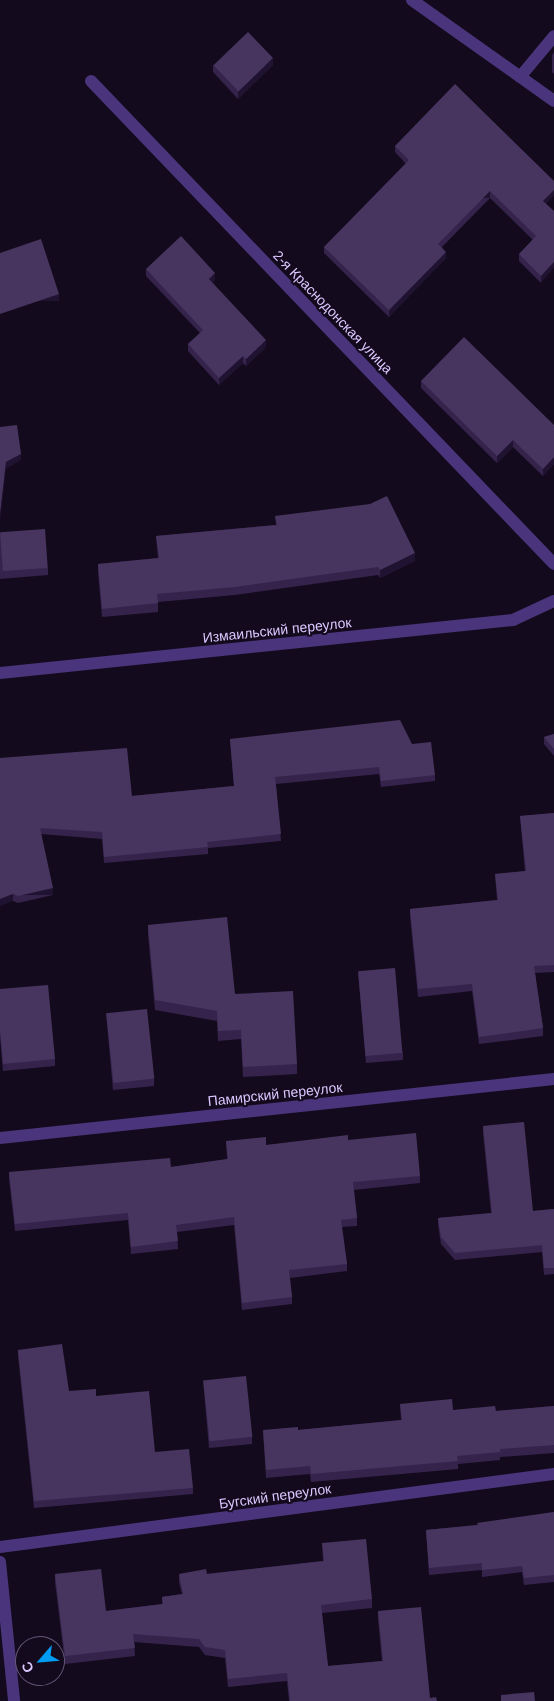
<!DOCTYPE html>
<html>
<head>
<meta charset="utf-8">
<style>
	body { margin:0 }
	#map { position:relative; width:554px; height:1701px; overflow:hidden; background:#130b1d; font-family:Arial,sans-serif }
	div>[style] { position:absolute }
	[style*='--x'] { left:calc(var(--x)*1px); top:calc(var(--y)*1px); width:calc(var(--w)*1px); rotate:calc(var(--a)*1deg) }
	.street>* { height:12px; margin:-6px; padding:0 6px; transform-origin:6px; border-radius:6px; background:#4a357d }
	.wall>* { inset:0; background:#35234c }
	.shaded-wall>* { inset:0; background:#201231; transform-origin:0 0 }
	.building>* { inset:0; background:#47355f; transform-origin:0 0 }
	span { translate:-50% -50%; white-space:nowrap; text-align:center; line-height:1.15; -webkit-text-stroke:4px #130b1d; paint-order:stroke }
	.street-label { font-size:14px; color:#dbc7ff }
	.north { position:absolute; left:15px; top:1636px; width:50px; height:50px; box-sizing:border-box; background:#130b1d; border:1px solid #635677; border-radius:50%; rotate:243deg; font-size:14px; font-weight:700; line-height:20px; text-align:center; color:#dbc7ff }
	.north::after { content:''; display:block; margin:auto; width:18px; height:22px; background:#009cf2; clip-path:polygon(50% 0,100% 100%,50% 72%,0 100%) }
</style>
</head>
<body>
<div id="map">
	<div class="street">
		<i style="--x:412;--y:0;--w:174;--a:35.4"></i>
		<i style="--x:520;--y:77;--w:53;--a:-50.3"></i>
		<i style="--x:91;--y:81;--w:669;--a:46.21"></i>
		<i style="--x:0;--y:673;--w:516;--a:-5.9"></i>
		<i style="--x:513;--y:620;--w:45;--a:-24.9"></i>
		<i style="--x:0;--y:1138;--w:557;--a:-6.08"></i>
		<i style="--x:0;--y:1547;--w:559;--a:-7.51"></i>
		<i style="--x:0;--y:1562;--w:140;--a:84.2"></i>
	</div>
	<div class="wall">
		<i style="clip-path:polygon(554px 52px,554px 74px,552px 72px,552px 55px)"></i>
		<i style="clip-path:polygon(213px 65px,273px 65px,238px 99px,213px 72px)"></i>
		<i style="clip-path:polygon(395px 146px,547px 204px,541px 283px,519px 261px,519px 254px,533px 240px,490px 198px,442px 247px,446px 258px,389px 317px,324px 253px,324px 247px,406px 164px,395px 152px)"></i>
		<i style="clip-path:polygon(146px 269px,215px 280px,212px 282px,266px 347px,246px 366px,243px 363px,219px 385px,188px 351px,188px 344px,200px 333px,146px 276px)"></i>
		<i style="clip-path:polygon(421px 381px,554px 425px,554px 464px,543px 476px,513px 447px,497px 463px,421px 388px)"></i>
		<i style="clip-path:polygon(275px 516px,415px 561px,380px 578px,378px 575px,235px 595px,158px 602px,158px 612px,102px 617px,98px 572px,98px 564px,158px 558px,156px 536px,276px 525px)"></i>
		<i style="clip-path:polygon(0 533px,48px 568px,48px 575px,0 579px)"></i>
		<i style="clip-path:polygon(554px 734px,554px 756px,544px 744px,544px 737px)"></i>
		<i style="clip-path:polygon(230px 739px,412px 744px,435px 775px,435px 781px,381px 787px,379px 774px,276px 784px,281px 841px,208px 848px,208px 854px,104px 863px,102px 839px,41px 834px,53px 895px,18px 903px,13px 901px,0 758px,132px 796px,234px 786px)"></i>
		<i style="clip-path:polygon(554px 813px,554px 972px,535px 973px,543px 1028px,543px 1036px,479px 1044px,472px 991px,418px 997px,410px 916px,410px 909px,497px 900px,495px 874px,525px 871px,520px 816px)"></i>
		<i style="clip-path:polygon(148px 925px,235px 994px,297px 1064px,297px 1074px,243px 1077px,241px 1039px,218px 1041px,217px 1021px,155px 1010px,148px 935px)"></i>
		<i style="clip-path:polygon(358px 972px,403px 1053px,403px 1060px,366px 1063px)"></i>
		<i style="clip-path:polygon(0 989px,55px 1059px,55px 1066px,3px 1071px,0 1036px)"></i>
		<i style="clip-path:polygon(106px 1013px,154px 1079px,154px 1086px,113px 1090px)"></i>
		<i style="clip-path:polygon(483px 1126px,533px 1211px,554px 1209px,554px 1274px,544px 1275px,542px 1252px,455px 1260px,441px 1244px,438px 1225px,438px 1218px,491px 1213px,483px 1133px)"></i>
		<i style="clip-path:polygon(348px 1140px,420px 1176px,420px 1183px,354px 1190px,357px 1218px,357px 1226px,342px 1227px,347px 1264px,347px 1271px,290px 1278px,292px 1297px,292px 1304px,242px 1310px,234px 1225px,177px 1232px,178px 1249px,131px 1254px,128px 1220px,15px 1231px,9px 1179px,9px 1172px,171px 1167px,227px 1159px,226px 1141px,266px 1145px)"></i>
		<i style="clip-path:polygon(18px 1350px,69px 1391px,96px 1396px,155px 1452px,193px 1488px,193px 1494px,34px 1508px,18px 1356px)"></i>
		<i style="clip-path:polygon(203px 1380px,252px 1437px,252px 1444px,209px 1448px)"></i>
		<i style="clip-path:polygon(400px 1404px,453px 1410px,496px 1411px,554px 1406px,554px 1453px,500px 1457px,500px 1460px,458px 1464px,458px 1469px,311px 1482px,310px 1474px,266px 1478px,263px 1430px,298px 1430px,401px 1420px)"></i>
		<i style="clip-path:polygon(554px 1512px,554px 1582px,524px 1585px,522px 1572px,482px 1577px,482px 1570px,429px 1575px,426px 1530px,477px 1525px)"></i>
		<i style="clip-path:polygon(322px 1543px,372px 1599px,372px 1608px,322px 1613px,328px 1666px,382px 1661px,378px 1619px,378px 1611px,430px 1698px,437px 1701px,289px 1701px,287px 1681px,228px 1687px,225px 1658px,205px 1655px,199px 1647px,134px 1642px,135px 1656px,65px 1664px,55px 1582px,55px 1574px,106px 1611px,162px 1604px,162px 1597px,182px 1594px,179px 1582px,179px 1574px,207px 1574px,323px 1561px)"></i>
	</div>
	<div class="shaded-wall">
		<i style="clip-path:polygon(273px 58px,273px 65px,238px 99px,238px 92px)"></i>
		<i style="clip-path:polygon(554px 190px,554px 196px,543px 207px,543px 201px)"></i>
		<i style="left:490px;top:191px;width:7px;height:74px;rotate:90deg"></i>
		<i style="clip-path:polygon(446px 252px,446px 258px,389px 317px,389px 310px)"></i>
		<i style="clip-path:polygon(554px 262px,554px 268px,541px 283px,541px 276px)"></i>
		<i style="clip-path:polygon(215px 273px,215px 280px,209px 285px,209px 279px)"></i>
		<i style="left:59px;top:294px;width:7px;height:62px;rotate:90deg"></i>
		<i style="clip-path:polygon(266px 340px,266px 347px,246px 366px,246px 359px)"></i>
		<i style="clip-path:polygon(243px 356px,243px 363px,219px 385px,219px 378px)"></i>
		<i style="clip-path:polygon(513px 440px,513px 447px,497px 463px,497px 456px)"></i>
		<i style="clip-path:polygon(21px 454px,21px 460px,6px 469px,0 521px,0 514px,6px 462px)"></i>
		<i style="clip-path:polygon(554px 457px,554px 464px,543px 476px,543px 469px)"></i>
		<i style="clip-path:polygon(415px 553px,415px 561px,380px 578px,380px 570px)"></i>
		<i style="left:53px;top:888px;width:7px;height:36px;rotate:90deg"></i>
		<i style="clip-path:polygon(13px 894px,13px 901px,0 906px,0 899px)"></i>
	</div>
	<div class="building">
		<i style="left:248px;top:32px;width:36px;height:48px;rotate:46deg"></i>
		<i style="clip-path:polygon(455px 84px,554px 181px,554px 190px,543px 201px,554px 211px,554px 262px,541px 276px,519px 254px,536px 236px,490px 191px,438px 244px,446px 252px,389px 310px,324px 247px,409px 160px,395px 146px)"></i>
		<i style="clip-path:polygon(181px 236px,215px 273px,209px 279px,266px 340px,246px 359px,243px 356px,219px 378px,188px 344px,203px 330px,146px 269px)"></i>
		<i style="clip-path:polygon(41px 239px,59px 294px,0 314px,0 253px)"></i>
		<i style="clip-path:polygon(464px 337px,554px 425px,554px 457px,543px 469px,513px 440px,497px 456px,421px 381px)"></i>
		<i style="clip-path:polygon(17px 425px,21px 454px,6px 462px,0 514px,0 427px)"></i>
		<i style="clip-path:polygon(387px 496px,415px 553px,380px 570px,378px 567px,235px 587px,157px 594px,158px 603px,102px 609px,98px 564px,159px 558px,156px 536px,277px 525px,275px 516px,370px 504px)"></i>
		<i style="left:45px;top:529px;width:39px;height:45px;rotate:86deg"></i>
		<i style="clip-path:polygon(400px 720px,412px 744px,431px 742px,435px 775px,381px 781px,379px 767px,275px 777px,281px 834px,207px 842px,208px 847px,104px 857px,102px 832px,40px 828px,53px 888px,18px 896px,13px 894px,0 899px,0 758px,127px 748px,132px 796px,234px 786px,230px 739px)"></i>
		<i style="clip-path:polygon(554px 734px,554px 749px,544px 737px)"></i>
		<i style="clip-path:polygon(554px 813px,554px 965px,534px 966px,543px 1028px,479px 1037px,472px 984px,418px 989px,410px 909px,498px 900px,495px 874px,526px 871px,520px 816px)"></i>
		<i style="clip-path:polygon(227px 917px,235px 994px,293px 991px,297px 1064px,243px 1067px,241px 1030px,218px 1031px,217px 1011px,155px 1000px,148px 925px)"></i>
		<i style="left:395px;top:968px;width:85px;height:37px;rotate:85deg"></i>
		<i style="clip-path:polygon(48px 985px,55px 1059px,3px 1064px,0 1029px,0 989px)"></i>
		<i style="left:147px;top:1009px;width:70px;height:41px;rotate:84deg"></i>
		<i style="clip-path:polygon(524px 1122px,533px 1211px,554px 1209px,554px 1268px,544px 1268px,542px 1245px,455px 1253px,441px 1237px,438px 1218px,492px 1213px,483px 1126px)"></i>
		<i style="clip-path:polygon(416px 1133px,420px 1176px,353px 1182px,357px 1218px,341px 1220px,347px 1264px,289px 1270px,292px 1297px,242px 1303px,234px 1217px,176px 1225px,178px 1241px,131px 1247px,128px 1213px,15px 1224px,9px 1172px,170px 1158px,171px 1167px,228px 1159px,226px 1141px,266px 1137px,266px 1145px,348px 1135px,348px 1140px)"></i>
		<i style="clip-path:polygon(62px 1344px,69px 1391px,96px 1389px,96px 1396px,149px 1391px,155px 1452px,189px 1449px,193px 1488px,34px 1501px,18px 1350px)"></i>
		<i style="left:246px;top:1376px;width:61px;height:43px;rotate:84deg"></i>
		<i style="clip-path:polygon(452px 1399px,453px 1410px,495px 1406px,496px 1411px,554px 1406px,554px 1445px,500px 1449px,500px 1452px,457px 1456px,458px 1461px,311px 1474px,310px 1466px,266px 1470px,263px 1430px,298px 1427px,298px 1430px,402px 1420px,400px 1404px)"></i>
		<i style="clip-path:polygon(554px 1512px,554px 1575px,524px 1578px,522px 1566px,482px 1570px,482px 1563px,429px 1568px,426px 1530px,478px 1525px,477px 1523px)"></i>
		<i style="clip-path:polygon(366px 1539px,372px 1599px,321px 1605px,328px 1666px,383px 1661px,378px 1611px,421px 1607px,430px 1698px,436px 1697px,437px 1701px,290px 1701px,287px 1673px,228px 1679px,225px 1650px,205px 1647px,199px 1639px,133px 1634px,135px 1648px,65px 1656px,55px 1574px,101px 1569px,106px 1611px,163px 1604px,162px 1597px,183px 1594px,179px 1574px,206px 1569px,207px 1574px,324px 1561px,322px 1543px)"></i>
		<i style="clip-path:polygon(534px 1692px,535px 1701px,501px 1701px,501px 1695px)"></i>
	</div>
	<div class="street-label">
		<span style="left:333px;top:312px;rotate:46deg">2-я Краснодонская улица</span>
		<span style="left:277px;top:630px;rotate:-6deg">Измаильский переулок</span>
		<span style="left:275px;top:1094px;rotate:-6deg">Памирский переулок</span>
		<span style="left:275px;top:1496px;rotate:-8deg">Бугский переулок</span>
	</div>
	<div class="north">С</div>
</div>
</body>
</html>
